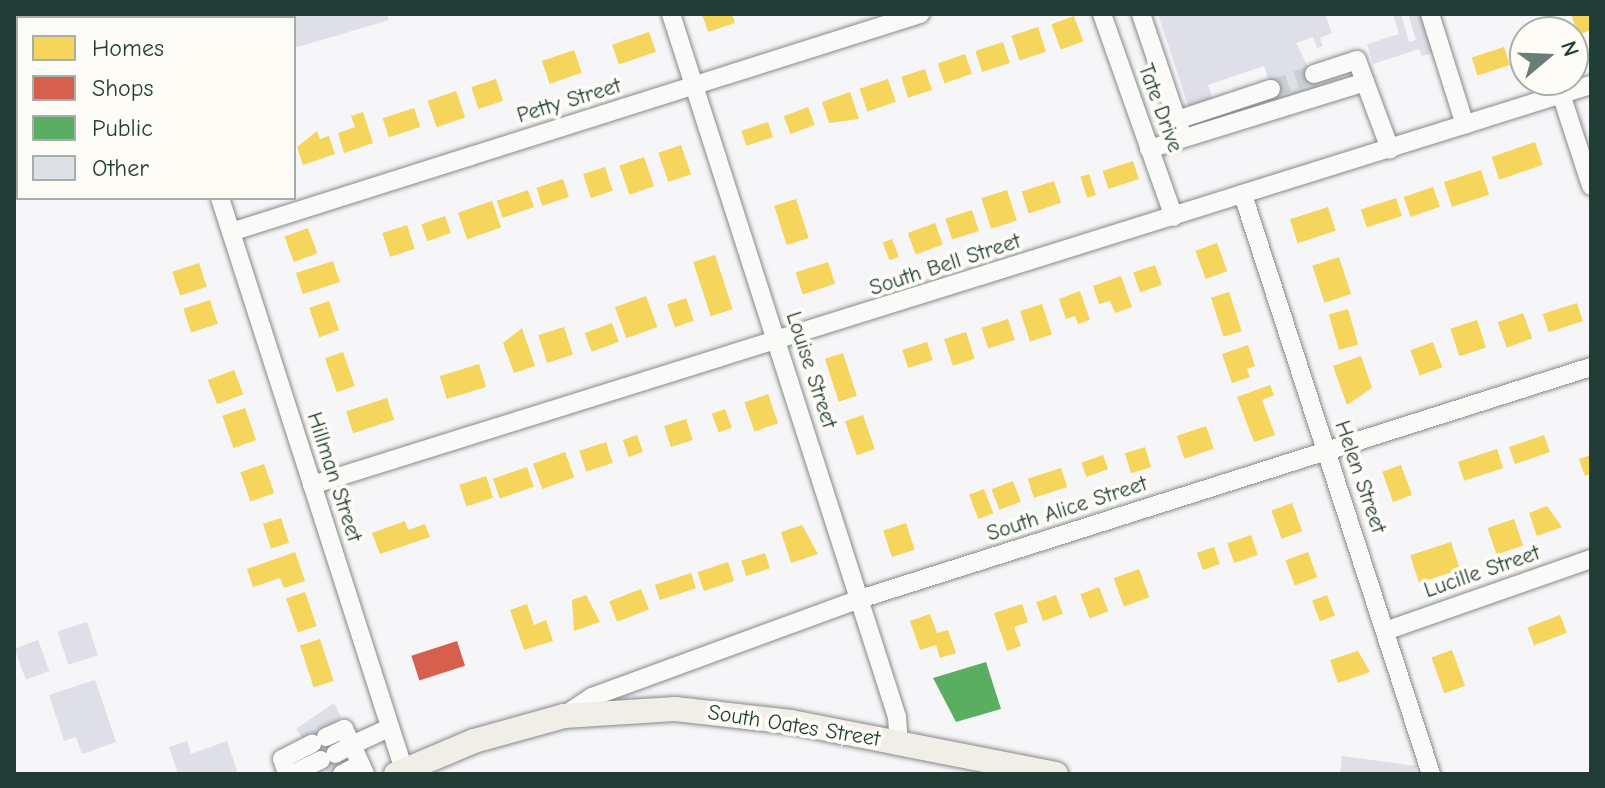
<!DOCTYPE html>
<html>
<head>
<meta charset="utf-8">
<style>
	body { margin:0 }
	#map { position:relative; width:1605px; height:788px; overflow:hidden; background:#f6f5f7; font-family:"Comic Neue",sans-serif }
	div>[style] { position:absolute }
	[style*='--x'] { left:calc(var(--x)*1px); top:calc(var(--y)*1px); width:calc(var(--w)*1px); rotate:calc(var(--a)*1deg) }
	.homes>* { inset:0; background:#f6d55c; transform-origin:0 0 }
	.shops>* { inset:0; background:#d6604d; transform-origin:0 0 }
	.public>* { inset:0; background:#5aae61 }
	.building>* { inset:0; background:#dedfe7; transform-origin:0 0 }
	.minor-tunnel>* { height:18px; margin-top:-9px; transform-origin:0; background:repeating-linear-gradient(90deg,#cbd0d0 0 18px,transparent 0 27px) }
	.roads { filter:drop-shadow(0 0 2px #858a8a) drop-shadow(0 0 2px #858a8a) }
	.minor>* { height:18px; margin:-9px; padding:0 9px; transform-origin:9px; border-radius:9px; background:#fafaf9 }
	.major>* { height:24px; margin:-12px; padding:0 12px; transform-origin:12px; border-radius:12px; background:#f1ede7 }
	span { translate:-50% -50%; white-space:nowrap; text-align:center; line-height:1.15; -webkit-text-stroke:8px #fdfcf7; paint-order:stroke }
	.street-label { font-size:22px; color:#1f3d34 }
	.frame { position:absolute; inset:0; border:16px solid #1f3d34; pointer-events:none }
	.legend { position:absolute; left:16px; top:16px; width:280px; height:184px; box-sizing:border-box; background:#fdfcf7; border:2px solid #a4b0a9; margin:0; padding:10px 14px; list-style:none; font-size:24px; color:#1f3d34 }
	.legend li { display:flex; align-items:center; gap:16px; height:40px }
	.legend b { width:40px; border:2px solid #a4b0a9 }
	.north { position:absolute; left:1509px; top:16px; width:80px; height:80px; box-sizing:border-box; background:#fdfcf7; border:2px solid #a4b0a9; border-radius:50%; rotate:71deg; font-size:22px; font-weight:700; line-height:32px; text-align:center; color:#1f3d34 }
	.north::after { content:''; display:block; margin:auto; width:28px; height:36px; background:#6a7d78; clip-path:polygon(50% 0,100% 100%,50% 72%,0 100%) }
</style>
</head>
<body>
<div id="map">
	<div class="homes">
		<i style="clip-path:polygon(702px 14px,732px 14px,735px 23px,708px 32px)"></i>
		<i style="clip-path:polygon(1571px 14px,1591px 14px,1591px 30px,1578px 35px)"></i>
		<i style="left:1074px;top:16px;width:27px;height:24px;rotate:70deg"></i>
		<i style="left:1038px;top:27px;width:26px;height:28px;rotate:72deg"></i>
		<i style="left:649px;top:32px;width:21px;height:39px;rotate:71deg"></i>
		<i style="left:1003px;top:42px;width:22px;height:29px;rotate:72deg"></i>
		<i style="left:1504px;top:47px;width:19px;height:34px;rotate:72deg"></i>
		<i style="left:574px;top:50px;width:24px;height:34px;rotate:71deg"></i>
		<i style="left:965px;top:54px;width:21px;height:29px;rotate:71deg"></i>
		<i style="left:925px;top:69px;width:22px;height:25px;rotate:72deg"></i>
		<i style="left:496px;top:79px;width:23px;height:26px;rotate:72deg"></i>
		<i style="left:888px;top:79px;width:24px;height:30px;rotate:71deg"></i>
		<i style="left:456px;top:91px;width:28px;height:30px;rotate:71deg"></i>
		<i style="clip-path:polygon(850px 92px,859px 119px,829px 123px,822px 102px)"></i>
		<i style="left:808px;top:107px;width:19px;height:26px;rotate:69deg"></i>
		<i style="left:414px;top:108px;width:20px;height:33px;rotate:72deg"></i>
		<i style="clip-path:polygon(363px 112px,373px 143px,344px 153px,338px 133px,355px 127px,351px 116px)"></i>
		<i style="left:768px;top:122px;width:16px;height:28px;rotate:72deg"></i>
		<i style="clip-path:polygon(317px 131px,320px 139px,329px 136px,335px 154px,303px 165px,297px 147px)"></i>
		<i style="left:1535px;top:142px;width:24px;height:46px;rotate:71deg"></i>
		<i style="left:681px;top:145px;width:31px;height:24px;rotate:71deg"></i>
		<i style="left:644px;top:157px;width:31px;height:26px;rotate:71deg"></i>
		<i style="left:1133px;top:161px;width:19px;height:32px;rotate:72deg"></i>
		<i style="left:605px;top:167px;width:25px;height:23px;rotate:72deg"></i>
		<i style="left:1481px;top:170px;width:26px;height:39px;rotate:72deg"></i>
		<i style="left:1089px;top:174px;width:22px;height:9px;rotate:72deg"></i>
		<i style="left:563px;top:179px;width:19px;height:28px;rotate:72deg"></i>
		<i style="left:1054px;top:181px;width:23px;height:34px;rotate:72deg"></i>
		<i style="left:1433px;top:187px;width:21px;height:31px;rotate:71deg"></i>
		<i style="left:528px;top:190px;width:18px;height:33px;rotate:71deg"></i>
		<i style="left:1007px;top:190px;width:32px;height:27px;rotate:72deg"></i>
		<i style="left:1396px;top:198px;width:19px;height:37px;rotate:72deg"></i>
		<i style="left:796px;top:199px;width:41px;height:23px;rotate:72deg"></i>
		<i style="left:492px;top:201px;width:28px;height:36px;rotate:71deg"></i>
		<i style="left:1328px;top:207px;width:25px;height:40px;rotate:72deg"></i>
		<i style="left:972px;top:210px;width:22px;height:28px;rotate:72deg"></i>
		<i style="left:445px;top:216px;width:18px;height:25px;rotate:71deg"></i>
		<i style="left:935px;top:223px;width:23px;height:29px;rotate:70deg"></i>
		<i style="left:407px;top:225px;width:25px;height:26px;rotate:72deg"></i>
		<i style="left:308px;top:228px;width:27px;height:25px;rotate:70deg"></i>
		<i style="left:892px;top:239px;width:19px;height:10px;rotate:69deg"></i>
		<i style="left:1217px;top:243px;width:30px;height:23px;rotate:70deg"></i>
		<i style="left:715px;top:255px;width:57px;height:23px;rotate:72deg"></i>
		<i style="left:1339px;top:257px;width:39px;height:28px;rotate:72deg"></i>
		<i style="left:333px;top:261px;width:22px;height:39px;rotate:72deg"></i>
		<i style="left:828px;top:262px;width:23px;height:34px;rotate:72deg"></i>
		<i style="left:199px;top:263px;width:25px;height:28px;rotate:72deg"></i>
		<i style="left:1155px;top:265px;width:21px;height:23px;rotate:71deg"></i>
		<i style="clip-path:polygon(1121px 276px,1132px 307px,1115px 313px,1110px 301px,1099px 304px,1093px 286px)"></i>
		<i style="clip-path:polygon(1080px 291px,1090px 320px,1078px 324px,1075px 316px,1066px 319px,1059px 299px)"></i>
		<i style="left:1229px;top:292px;width:41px;height:19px;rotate:72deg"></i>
		<i style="left:646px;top:296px;width:33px;height:33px;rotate:70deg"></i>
		<i style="left:686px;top:298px;width:24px;height:20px;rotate:71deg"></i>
		<i style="left:210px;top:300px;width:25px;height:28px;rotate:72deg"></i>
		<i style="left:329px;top:301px;width:31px;height:21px;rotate:71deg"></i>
		<i style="left:1577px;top:303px;width:19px;height:36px;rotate:72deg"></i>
		<i style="left:1042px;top:304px;width:32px;height:23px;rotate:72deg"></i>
		<i style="left:1348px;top:309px;width:37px;height:20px;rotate:74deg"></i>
		<i style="left:1523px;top:313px;width:27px;height:27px;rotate:70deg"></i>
		<i style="left:1008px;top:319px;width:22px;height:28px;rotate:72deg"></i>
		<i style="left:1477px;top:320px;width:29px;height:28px;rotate:72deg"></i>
		<i style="left:612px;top:323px;width:20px;height:29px;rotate:70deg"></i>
		<i style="left:564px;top:327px;width:29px;height:27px;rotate:72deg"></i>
		<i style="clip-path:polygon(522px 328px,535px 366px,514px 373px,503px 343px)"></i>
		<i style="left:966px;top:332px;width:28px;height:23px;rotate:72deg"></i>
		<i style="left:927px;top:342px;width:19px;height:26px;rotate:72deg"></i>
		<i style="left:1433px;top:342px;width:27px;height:24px;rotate:70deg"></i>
		<i style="clip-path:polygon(1248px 345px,1255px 366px,1247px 369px,1250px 377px,1232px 383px,1222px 354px)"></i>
		<i style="left:343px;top:352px;width:36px;height:19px;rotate:71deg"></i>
		<i style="left:843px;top:353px;width:45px;height:19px;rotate:72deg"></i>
		<i style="clip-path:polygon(1361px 356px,1372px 388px,1347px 405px,1333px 366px)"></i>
		<i style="left:479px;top:364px;width:24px;height:41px;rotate:73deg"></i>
		<i style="left:234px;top:370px;width:26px;height:28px;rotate:69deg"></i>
		<i style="clip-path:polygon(1270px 385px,1274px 395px,1262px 400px,1275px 435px,1254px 442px,1237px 397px)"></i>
		<i style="left:768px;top:394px;width:31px;height:25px;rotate:71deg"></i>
		<i style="left:387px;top:398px;width:23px;height:43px;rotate:72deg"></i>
		<i style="left:245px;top:408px;width:34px;height:24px;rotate:71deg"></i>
		<i style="left:725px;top:409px;width:20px;height:14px;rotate:70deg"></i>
		<i style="left:863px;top:415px;width:36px;height:19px;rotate:71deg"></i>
		<i style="left:686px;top:419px;width:22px;height:23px;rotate:72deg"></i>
		<i style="left:1206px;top:426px;width:24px;height:31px;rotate:71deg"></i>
		<i style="left:637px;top:435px;width:18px;height:15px;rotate:71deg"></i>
		<i style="left:1544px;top:435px;width:18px;height:37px;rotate:71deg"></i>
		<i style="left:606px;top:442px;width:22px;height:28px;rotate:72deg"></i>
		<i style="left:1145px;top:447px;width:21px;height:21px;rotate:73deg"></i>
		<i style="left:1497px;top:449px;width:20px;height:41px;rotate:72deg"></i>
		<i style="left:565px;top:452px;width:27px;height:34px;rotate:70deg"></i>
		<i style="left:1103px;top:455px;width:15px;height:23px;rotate:70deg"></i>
		<i style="clip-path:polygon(1591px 455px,1591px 474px,1585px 476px,1579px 459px)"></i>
		<i style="left:264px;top:464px;width:31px;height:25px;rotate:71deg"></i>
		<i style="left:1401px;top:465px;width:32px;height:20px;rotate:70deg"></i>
		<i style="left:527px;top:467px;width:21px;height:36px;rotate:71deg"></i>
		<i style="left:1061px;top:468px;width:20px;height:35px;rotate:72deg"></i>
		<i style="left:486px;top:476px;width:23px;height:28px;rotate:72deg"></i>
		<i style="left:1013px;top:481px;width:22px;height:23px;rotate:69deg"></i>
		<i style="left:984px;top:489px;width:26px;height:16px;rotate:69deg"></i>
		<i style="left:1292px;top:503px;width:30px;height:22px;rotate:70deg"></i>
		<i style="clip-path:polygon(1547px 506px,1562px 527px,1537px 536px,1529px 513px)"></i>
		<i style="left:281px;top:518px;width:26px;height:19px;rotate:72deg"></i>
		<i style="left:1514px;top:519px;width:28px;height:28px;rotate:71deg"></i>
		<i style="clip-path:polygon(405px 521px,408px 530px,425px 524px,430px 537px,380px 554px,372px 533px)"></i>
		<i style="left:906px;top:523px;width:28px;height:24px;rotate:72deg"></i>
		<i style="clip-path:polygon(802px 525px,818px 554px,791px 563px,781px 532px)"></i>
		<i style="left:1251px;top:535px;width:21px;height:25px;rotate:71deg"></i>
		<i style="left:1451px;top:542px;width:29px;height:43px;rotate:72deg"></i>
		<i style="left:1214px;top:547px;width:18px;height:18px;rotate:71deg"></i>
		<i style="clip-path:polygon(295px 552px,305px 581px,284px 588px,280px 578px,253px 587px,247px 569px)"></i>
		<i style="left:1308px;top:552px;width:27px;height:24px;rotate:70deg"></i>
		<i style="left:765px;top:553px;width:16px;height:25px;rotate:72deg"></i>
		<i style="left:728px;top:562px;width:20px;height:32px;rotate:72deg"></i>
		<i style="left:1139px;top:569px;width:30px;height:27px;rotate:70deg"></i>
		<i style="left:691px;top:573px;width:16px;height:38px;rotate:72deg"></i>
		<i style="left:1099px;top:587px;width:26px;height:20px;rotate:69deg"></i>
		<i style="left:641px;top:589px;width:22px;height:34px;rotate:69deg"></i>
		<i style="left:305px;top:592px;width:36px;height:20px;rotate:71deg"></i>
		<i style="clip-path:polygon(586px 595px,600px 622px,574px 631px,572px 600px)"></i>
		<i style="left:1056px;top:595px;width:20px;height:21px;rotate:70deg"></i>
		<i style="left:1327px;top:595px;width:22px;height:16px;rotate:69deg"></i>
		<i style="clip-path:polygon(527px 604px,534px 625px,546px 620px,553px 641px,524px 650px,510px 610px)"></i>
		<i style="clip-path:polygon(1022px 604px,1028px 622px,1014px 627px,1021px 646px,1007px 651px,994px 613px)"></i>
		<i style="clip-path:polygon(930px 614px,937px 633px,948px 630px,956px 653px,940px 658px,936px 645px,920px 650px,910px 621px)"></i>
		<i style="left:1560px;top:615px;width:19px;height:35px;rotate:69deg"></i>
		<i style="left:320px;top:639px;width:44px;height:21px;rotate:72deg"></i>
		<i style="left:1452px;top:650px;width:38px;height:22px;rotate:70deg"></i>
		<i style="clip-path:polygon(1358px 651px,1370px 672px,1338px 683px,1330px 660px)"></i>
	</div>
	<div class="shops">
		<i style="left:457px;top:641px;width:26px;height:48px;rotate:72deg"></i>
	</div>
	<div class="public">
		<i style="clip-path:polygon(986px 662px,1001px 709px,956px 722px,933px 678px)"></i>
	</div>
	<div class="building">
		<i style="clip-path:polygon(14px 14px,88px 14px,88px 15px,18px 18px,14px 36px)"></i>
		<i style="left:105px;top:14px;width:108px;height:12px"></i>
		<i style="clip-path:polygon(248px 14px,387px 14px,389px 20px,294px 48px,294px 18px)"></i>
		<i style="clip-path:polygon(1158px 14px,1325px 14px,1332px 33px,1320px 38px,1323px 46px,1317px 48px,1313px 37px,1296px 43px,1320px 92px,1277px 106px,1264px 66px,1208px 85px,1213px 100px,1189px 108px)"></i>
		<i style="clip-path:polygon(1393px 14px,1401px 14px,1409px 42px,1416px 40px,1408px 14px,1424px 14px,1436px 52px,1422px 56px,1419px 49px,1373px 64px,1367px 44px,1399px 34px)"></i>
		<i style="left:18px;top:42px;width:95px;height:4px;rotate:90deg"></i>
		<i style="left:87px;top:622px;width:35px;height:31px;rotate:72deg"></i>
		<i style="left:38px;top:640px;width:33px;height:25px;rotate:70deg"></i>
		<i style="clip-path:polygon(95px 680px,116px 742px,82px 754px,76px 737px,64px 741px,49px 695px)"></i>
		<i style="clip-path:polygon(334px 703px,341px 717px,323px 732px,343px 769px,328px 774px,296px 729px)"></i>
		<i style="clip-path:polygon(187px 741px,191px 754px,227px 741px,238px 774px,178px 774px,169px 747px)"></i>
		<i style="clip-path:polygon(1342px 756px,1416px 766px,1415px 774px,1340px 774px)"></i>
	</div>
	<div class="minor-tunnel">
		<i style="--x:1271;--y:89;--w:46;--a:-19.2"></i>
	</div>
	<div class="roads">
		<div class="minor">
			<i style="--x:671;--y:14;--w:738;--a:72.18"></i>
			<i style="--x:897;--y:717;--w:26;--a:86"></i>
			<i style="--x:1102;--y:14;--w:215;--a:70.5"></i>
			<i style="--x:1141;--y:14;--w:131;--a:71.3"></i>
			<i style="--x:1430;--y:14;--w:116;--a:72.5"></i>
			<i style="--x:1314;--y:74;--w:45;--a:-18"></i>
			<i style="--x:1357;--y:60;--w:23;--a:70"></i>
			<i style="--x:1561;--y:94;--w:97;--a:71.9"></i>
			<i style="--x:1177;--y:120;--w:99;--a:-18.3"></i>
			<i style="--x:1149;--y:149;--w:226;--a:-17.2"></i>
			<i style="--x:1365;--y:82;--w:72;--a:69.5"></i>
			<i style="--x:1243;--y:195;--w:609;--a:72.01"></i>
			<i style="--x:220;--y:198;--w:601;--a:72.17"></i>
			<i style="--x:231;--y:232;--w:723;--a:-17.56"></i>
			<i style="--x:312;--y:485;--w:1340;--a:-17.37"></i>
			<i style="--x:1388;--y:630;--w:215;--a:-19.3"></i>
			<i style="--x:565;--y:715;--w:32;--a:-34"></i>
			<i style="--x:592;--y:697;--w:285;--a:-20.1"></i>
			<i style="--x:860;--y:599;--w:767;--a:-17.61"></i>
			<i style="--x:326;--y:737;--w:20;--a:-24"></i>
			<i style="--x:344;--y:729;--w:18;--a:63"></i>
			<i style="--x:352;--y:745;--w:19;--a:152"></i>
			<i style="--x:287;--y:774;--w:16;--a:-108"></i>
			<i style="--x:282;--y:759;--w:34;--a:-27"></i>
			<i style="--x:292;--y:774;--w:32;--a:-26"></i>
			<i style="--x:342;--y:774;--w:21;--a:-28"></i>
			<i style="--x:365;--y:774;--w:32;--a:-114"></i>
			<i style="--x:352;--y:745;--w:41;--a:-24.7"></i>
		</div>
		<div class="major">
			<i style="--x:396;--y:774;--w:85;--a:-22.9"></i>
			<i style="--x:474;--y:741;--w:93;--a:-15.5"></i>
			<i style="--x:564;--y:716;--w:111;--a:-3.6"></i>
			<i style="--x:675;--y:709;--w:117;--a:6.4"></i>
			<i style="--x:791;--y:722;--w:270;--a:11.1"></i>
		</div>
	</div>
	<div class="street-label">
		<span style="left:569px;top:101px;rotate:-17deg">Petty Street</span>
		<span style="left:1160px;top:108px;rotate:70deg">Tate Drive</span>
		<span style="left:945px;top:265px;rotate:-18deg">South Bell Street</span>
		<span style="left:811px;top:370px;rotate:72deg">Louise Street</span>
		<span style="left:334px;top:477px;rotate:72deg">Hillman Street</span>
		<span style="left:1360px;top:477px;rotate:71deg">Helen Street</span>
		<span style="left:1067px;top:509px;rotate:-18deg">South Alice Street</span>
		<span style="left:1482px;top:572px;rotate:-19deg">Lucille Street</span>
		<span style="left:794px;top:726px;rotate:9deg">South Oates Street</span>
	</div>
	<div class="frame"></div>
	<ul class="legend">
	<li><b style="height:22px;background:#f6d55c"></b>Homes</li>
	<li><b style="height:22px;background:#d6604d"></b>Shops</li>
	<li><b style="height:22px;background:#5aae61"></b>Public</li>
	<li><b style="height:22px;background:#dedfe7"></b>Other</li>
	</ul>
	<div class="north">N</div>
</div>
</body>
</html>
